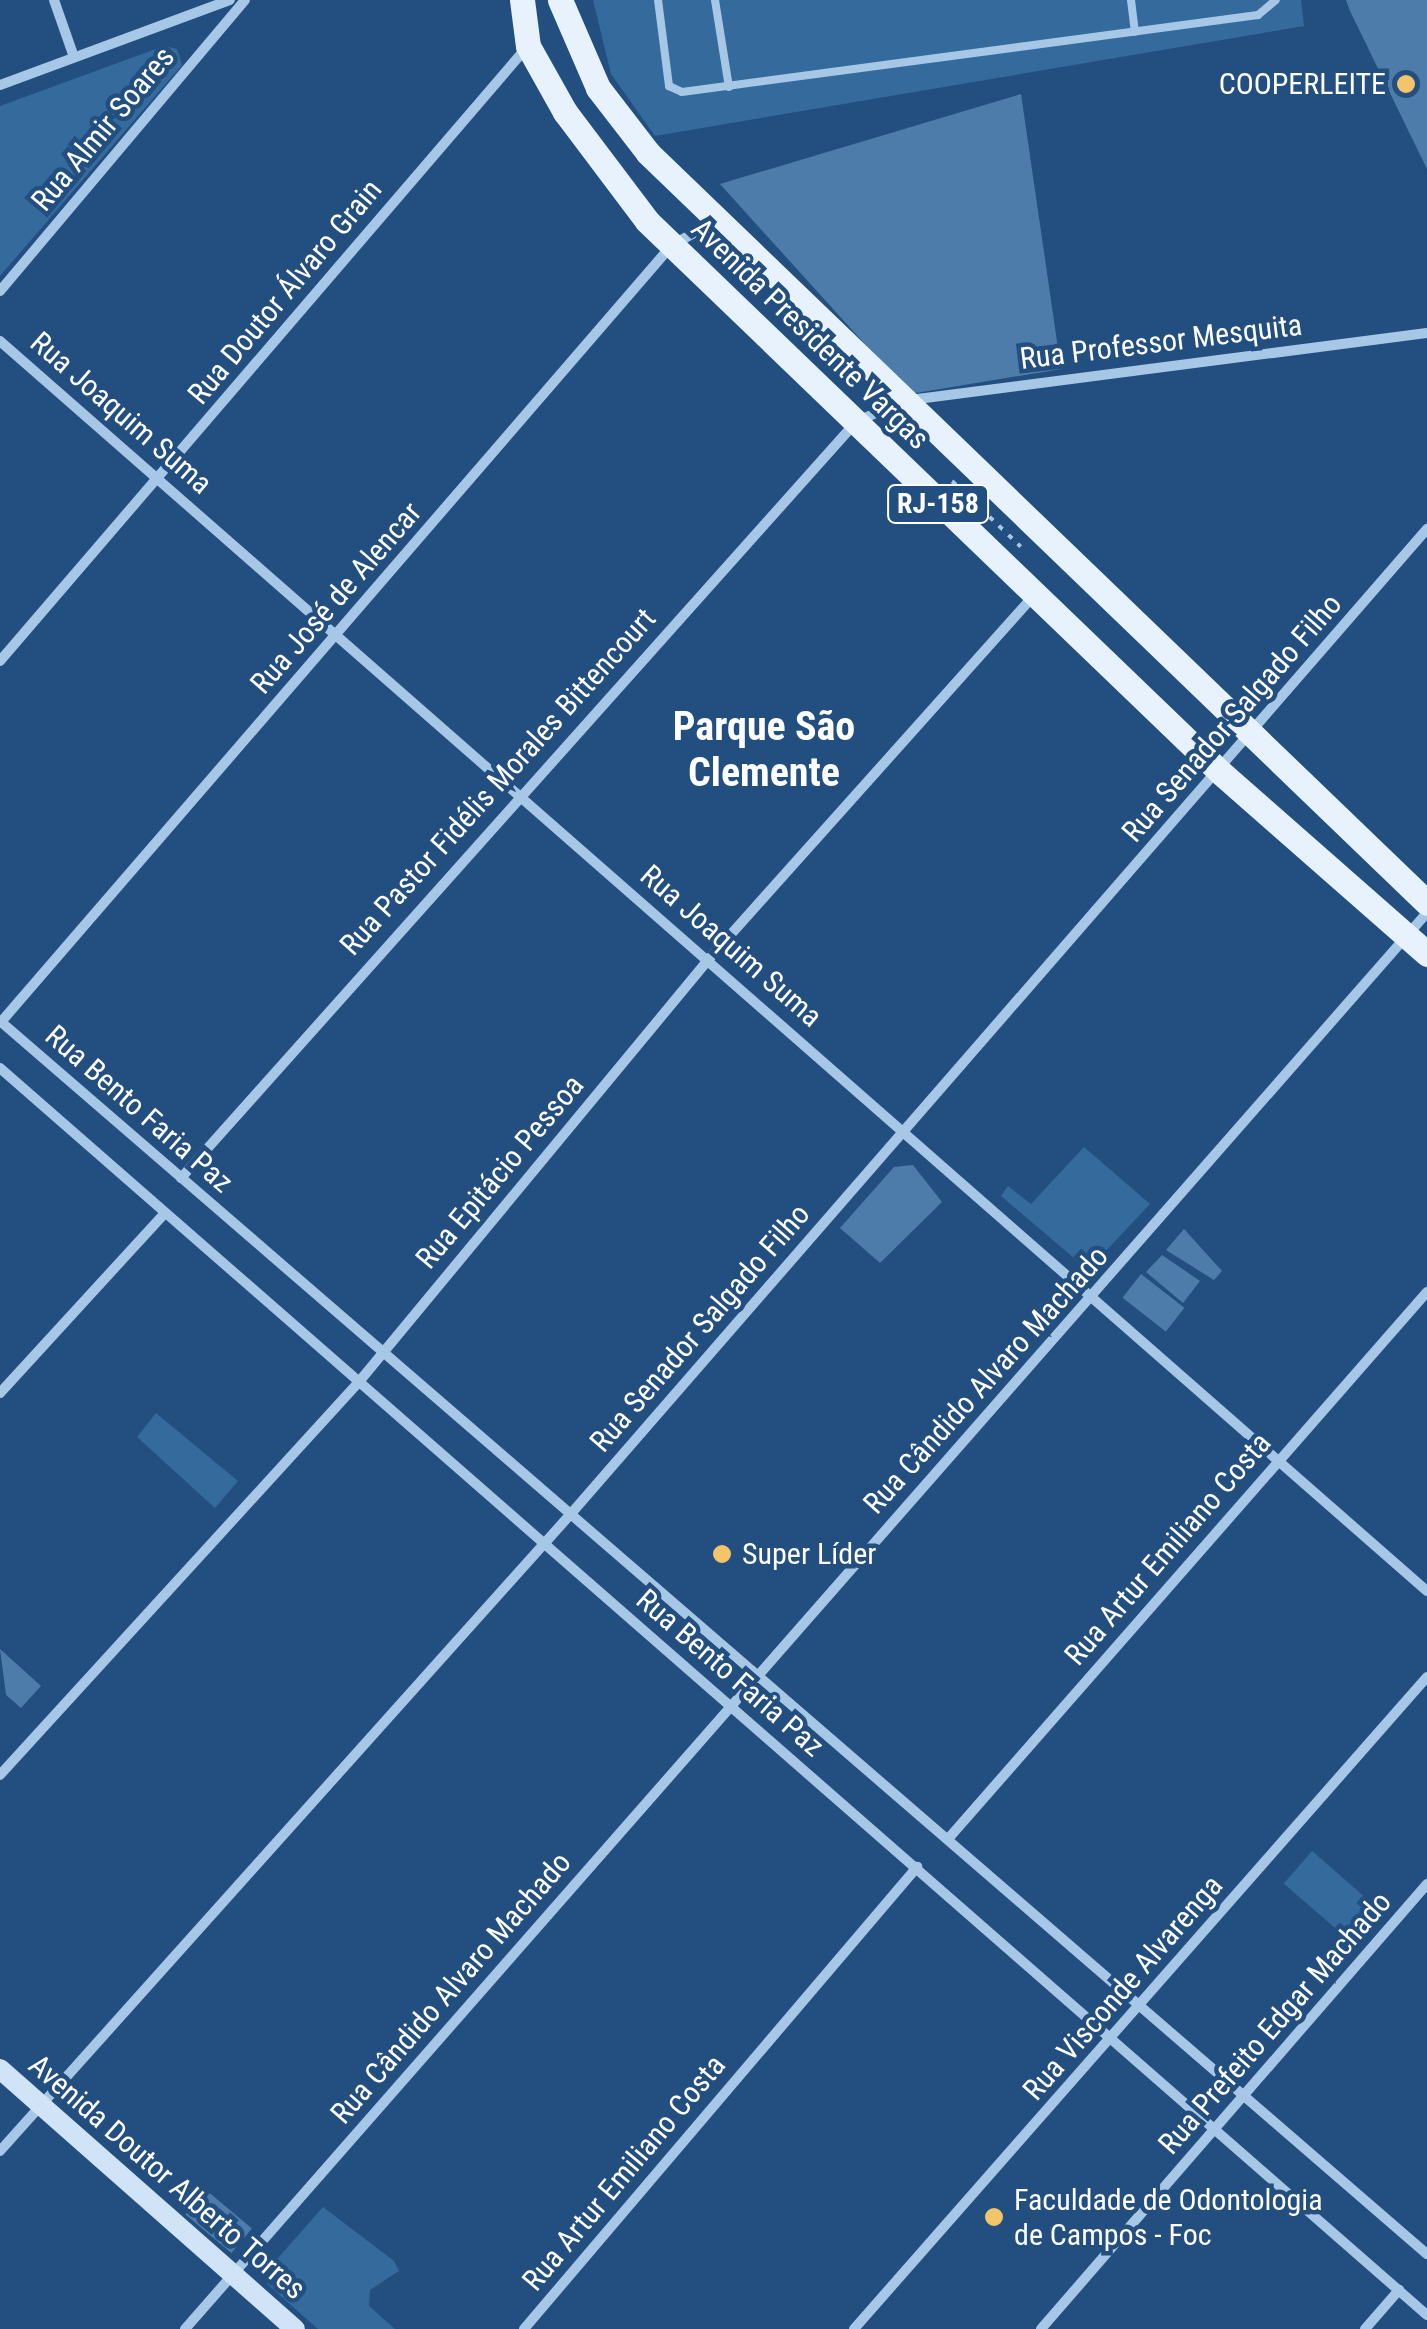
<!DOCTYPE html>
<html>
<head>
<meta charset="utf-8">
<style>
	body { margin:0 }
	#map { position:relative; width:1427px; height:2329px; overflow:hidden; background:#224f7f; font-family:"Roboto Condensed",sans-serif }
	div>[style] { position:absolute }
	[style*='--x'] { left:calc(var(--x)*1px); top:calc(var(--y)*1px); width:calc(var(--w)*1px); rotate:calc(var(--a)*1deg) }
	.green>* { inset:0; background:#356a9d; transform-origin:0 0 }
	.building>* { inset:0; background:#4e7caa; transform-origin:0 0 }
	.path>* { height:4px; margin-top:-2px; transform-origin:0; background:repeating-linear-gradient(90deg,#a7c7e7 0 5px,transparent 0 13px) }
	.service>* { height:8px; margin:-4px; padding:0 4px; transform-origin:4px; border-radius:4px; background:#a7c7e7 }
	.minor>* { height:10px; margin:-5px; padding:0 5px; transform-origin:5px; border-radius:5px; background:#a7c7e7 }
	.secondary>* { height:20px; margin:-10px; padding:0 10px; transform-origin:10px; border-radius:10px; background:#d1e3f6 }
	.primary>* { height:25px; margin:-12.5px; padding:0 12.5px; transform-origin:12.5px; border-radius:12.5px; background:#e8f2fd }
	.dots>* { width:28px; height:28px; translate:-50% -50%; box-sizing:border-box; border:5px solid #224f7f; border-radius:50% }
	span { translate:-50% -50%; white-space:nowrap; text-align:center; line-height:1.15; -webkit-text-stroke:9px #224f7f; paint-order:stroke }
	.shield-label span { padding:2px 8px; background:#224f7f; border:2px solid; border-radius:8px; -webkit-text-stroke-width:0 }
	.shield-label { font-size:28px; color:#fff; font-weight:700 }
	.poi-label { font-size:30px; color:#fff }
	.right { translate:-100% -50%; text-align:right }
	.left { translate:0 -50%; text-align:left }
	.street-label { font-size:30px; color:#fff }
	.district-label { font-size:40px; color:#fff; font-weight:700 }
</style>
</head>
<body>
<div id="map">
	<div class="green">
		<i style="clip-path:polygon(593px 0,1301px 0,1304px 26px,655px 136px,611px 74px)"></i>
		<i style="clip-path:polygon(164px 46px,177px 49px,182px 65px,0 276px,0 106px)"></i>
		<i style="clip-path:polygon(1084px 1147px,1150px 1204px,1088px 1270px,1001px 1196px,1008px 1186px,1031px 1204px)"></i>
		<i style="clip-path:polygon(156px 1413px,238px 1481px,215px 1508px,137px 1437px)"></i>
		<i style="left:1312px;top:1851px;width:83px;height:43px;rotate:41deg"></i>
		<i style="clip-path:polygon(323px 2207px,394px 2261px,399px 2271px,370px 2290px,369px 2306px,395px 2329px,318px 2329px,267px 2284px,271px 2266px)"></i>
	</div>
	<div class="building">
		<i style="clip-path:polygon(1346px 0,1427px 0,1427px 169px,1350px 11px)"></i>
		<i style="clip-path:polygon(1021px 94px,1061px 369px,910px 394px,720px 184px)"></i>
		<i style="clip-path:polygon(913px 1165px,942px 1202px,880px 1263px,840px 1228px,894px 1167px)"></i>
		<i style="clip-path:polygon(1184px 1229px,1222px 1271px,1214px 1280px,1166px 1250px)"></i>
		<i style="clip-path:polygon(1162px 1255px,1200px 1281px,1183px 1303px,1146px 1272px)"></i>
		<i style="left:1141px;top:1274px;width:55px;height:30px;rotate:38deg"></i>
		<i style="clip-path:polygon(0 1649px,41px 1686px,21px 1708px,6px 1695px)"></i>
		<i style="left:206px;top:2190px;width:60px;height:32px;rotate:40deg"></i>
	</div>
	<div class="path">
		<i style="--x:952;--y:481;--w:95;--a:43.7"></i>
	</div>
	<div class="service">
		<i style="--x:658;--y:0;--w:87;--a:82.7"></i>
		<i style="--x:669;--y:86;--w:14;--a:25"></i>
		<i style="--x:682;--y:92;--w:581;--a:-7.61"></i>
		<i style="--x:1258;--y:15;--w:23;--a:-40"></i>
		<i style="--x:715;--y:0;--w:88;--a:80.9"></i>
		<i style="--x:1131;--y:0;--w:32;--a:83"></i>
	</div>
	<div class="minor">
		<i style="--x:54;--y:0;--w:60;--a:70.7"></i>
		<i style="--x:0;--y:85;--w:245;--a:-20.3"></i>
		<i style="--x:0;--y:291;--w:380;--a:-49.9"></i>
		<i style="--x:0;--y:341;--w:1897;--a:41.22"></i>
		<i style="--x:0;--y:661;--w:809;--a:-49.36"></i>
		<i style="--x:0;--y:1021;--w:1886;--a:40.83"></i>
		<i style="--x:1;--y:1022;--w:1027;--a:-49.19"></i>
		<i style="--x:672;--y:245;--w:52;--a:-28.5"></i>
		<i style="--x:0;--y:1068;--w:1895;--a:41.15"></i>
		<i style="--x:181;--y:1178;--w:1013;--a:-48.24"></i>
		<i style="--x:856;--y:422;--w:51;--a:-24.5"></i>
		<i style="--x:902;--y:401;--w:529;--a:-7.38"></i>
		<i style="--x:0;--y:1393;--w:243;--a:-47.5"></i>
		<i style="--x:0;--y:1775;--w:531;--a:-47.6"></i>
		<i style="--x:358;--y:1383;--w:549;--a:-50.39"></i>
		<i style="--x:708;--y:960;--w:489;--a:-48.2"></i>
		<i style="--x:948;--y:1839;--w:727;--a:-48.79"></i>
		<i style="--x:0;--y:2151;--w:853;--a:-48.14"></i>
		<i style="--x:569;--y:1516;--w:1308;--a:-49"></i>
		<i style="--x:185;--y:2329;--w:1884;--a:-48.75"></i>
		<i style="--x:524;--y:2329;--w:607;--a:-49.61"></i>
		<i style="--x:854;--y:2329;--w:868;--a:-48.69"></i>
		<i style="--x:1041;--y:2329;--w:589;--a:-49.06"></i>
		<i style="--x:1365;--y:2329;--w:52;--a:-48.9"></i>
	</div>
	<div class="secondary">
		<i style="--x:0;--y:2069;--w:393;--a:41.4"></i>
	</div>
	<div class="primary">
		<i style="--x:522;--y:0;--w:46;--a:82.6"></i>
		<i style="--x:528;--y:46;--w:76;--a:60.7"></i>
		<i style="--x:565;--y:112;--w:136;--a:53"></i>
		<i style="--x:647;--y:221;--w:795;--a:43.88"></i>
		<i style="--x:1220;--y:772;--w:276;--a:41.3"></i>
		<i style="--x:560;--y:0;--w:96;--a:66.6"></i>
		<i style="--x:598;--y:88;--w:82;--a:52.4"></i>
		<i style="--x:648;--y:153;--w:1081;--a:43.91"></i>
	</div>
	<div class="dots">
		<i style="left:1406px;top:84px;background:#f3c469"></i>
		<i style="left:722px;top:1554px;background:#f3c469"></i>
		<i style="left:994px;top:2217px;background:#f3c469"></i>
	</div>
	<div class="shield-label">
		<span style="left:938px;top:504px">RJ-158</span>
	</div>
	<div class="poi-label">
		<span class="right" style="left:1386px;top:84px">COOPERLEITE</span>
		<span class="left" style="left:742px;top:1554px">Super Líder</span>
		<span class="left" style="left:1014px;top:2217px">Faculdade de Odontologia<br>de Campos - Foc</span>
	</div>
	<div class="street-label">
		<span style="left:103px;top:129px;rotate:-50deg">Rua Almir Soares</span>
		<span style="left:285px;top:292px;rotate:-50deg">Rua Doutor Álvaro Grain</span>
		<span style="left:810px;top:334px;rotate:44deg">Avenida Presidente Vargas</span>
		<span style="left:1161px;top:342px;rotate:-7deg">Rua Professor Mesquita</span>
		<span style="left:121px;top:413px;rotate:41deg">Rua Joaquim Suma</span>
		<span style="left:336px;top:598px;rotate:-49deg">Rua José de Alencar</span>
		<span style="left:1232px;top:718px;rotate:-49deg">Rua Senador Salgado Filho</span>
		<span style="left:498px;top:782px;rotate:-48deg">Rua Pastor Fidélis Morales Bittencourt</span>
		<span style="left:731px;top:946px;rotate:41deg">Rua Joaquim Suma</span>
		<span style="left:139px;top:1109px;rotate:41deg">Rua Bento Faria Paz</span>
		<span style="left:500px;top:1172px;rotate:-50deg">Rua Epitácio Pessoa</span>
		<span style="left:700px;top:1328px;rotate:-49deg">Rua Senador Salgado Filho</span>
		<span style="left:986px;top:1380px;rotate:-48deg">Rua Cândido Alvaro Machado</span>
		<span style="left:1168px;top:1549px;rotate:-49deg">Rua Artur Emiliano Costa</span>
		<span style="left:730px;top:1673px;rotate:41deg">Rua Bento Faria Paz</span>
		<span style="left:451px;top:1988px;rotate:-49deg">Rua Cândido Alvaro Machado</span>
		<span style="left:1123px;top:1988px;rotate:-49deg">Rua Visconde Alvarenga</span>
		<span style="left:1275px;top:2023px;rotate:-49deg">Rua Prefeito Edgar Machado</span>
		<span style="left:624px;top:2173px;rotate:-50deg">Rua Artur Emiliano Costa</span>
		<span style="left:167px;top:2177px;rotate:41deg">Avenida Doutor Alberto Torres</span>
	</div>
	<div class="district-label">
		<span style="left:764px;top:750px">Parque São<br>Clemente</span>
	</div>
</div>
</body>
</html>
